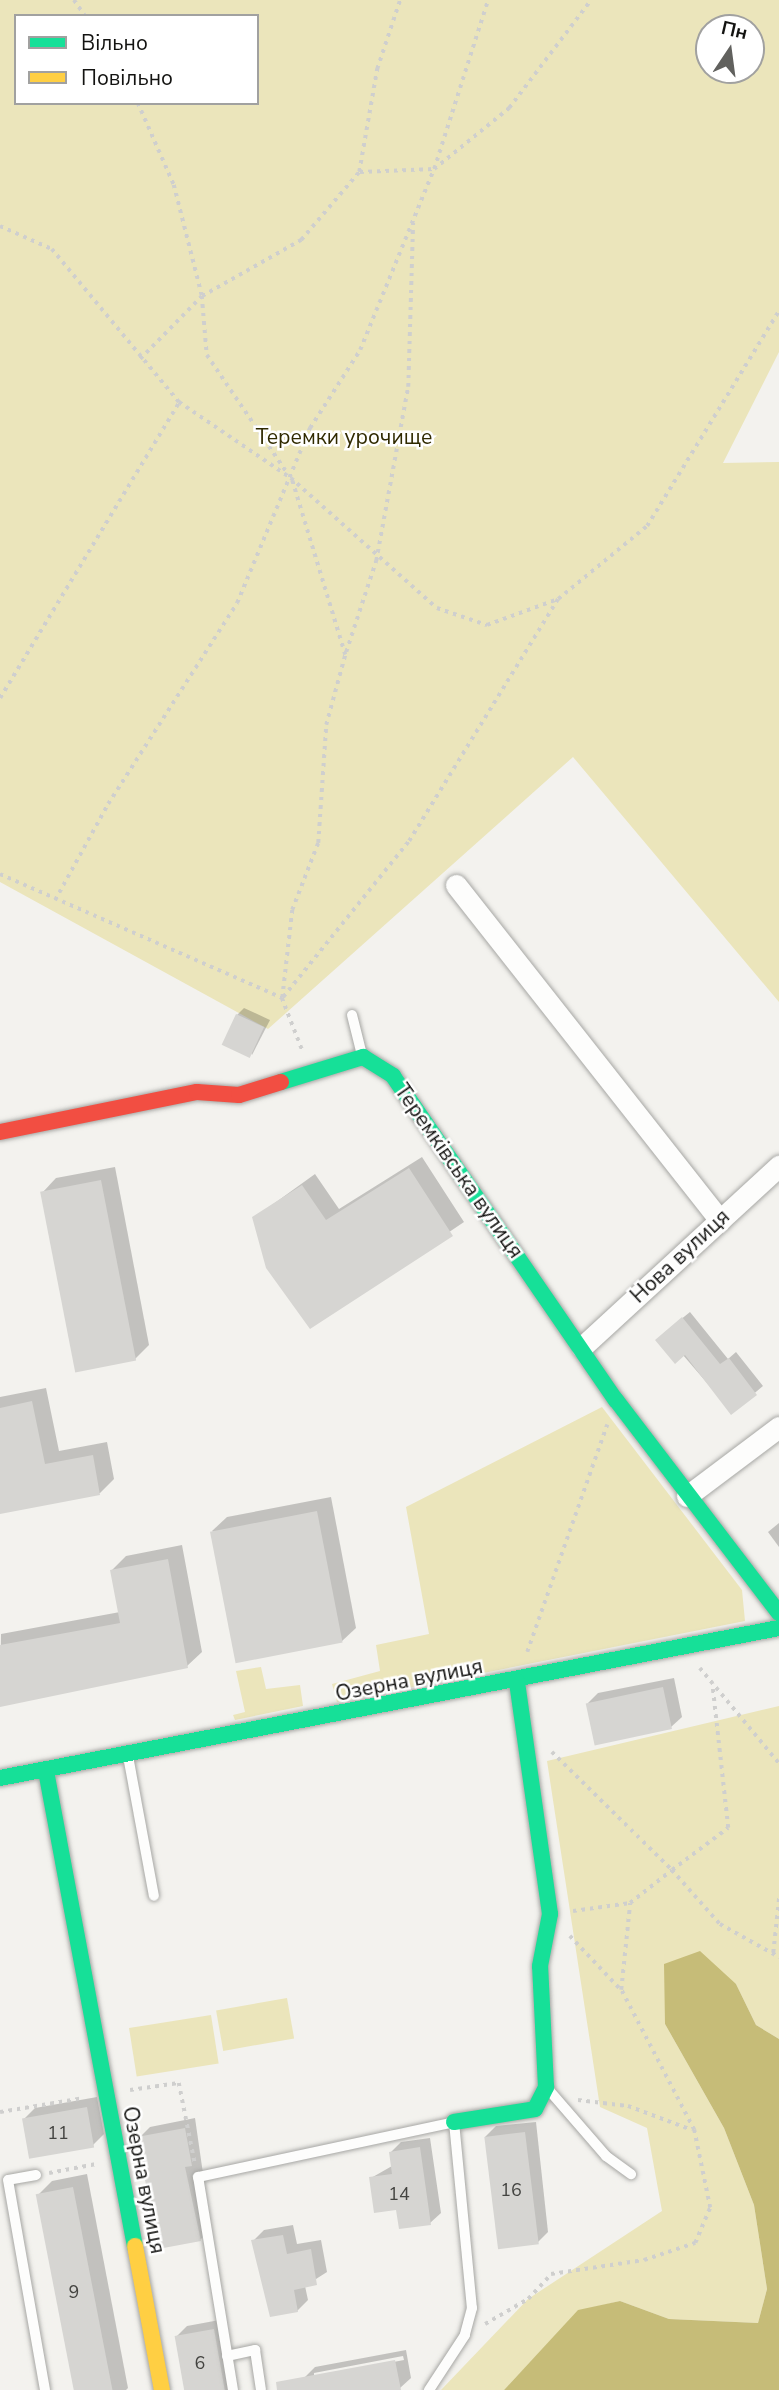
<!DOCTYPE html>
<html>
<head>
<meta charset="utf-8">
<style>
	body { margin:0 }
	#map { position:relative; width:779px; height:2390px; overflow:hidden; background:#f3f2ee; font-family:"Nunito Sans",sans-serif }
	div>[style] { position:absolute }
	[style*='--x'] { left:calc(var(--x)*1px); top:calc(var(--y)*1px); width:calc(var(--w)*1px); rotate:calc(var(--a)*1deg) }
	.green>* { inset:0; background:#ebe5bb; transform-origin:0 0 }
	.water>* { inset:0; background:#c6bc78 }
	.shadow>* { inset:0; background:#0003 }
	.building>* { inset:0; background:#d6d5d2; transform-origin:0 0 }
	.path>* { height:3.5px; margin-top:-1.75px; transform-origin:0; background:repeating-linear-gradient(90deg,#cfcfce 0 3.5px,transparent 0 8.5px) }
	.roads { filter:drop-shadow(0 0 2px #a7a7a4) drop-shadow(0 0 2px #a7a7a4) }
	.lane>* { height:10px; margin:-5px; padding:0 5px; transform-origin:5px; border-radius:5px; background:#fdfdfc }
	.street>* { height:21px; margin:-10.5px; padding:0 10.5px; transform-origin:10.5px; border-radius:10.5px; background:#fdfdfc }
	.fast>* { height:16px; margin:-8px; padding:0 8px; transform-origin:8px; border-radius:8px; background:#16e098 }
	.slow>* { height:16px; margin:-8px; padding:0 8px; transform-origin:8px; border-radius:8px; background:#ffcf43 }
	.jam>* { height:16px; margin:-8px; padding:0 8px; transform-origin:8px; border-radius:8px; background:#f24e42 }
	span { translate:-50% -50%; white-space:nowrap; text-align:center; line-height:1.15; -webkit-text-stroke:5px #fff; paint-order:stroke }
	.number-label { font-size:18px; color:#444441 }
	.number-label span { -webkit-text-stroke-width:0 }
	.park-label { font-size:21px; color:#302a00 }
	.street-label { font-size:21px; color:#131311 }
	.legend { position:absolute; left:14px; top:14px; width:245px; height:91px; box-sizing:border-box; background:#fff; border:2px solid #a1a1a0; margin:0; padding:9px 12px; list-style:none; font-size:21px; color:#131311 }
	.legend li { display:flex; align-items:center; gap:14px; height:35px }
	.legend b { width:35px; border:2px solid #a1a1a0 }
	.north { position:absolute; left:695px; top:14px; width:70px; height:70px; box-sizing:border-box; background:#fff; border:2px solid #a1a1a0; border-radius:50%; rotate:13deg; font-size:19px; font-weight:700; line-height:28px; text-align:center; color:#131311 }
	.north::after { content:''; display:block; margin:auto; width:24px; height:32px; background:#61615e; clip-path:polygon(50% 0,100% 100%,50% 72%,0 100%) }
</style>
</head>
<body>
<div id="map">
	<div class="green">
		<i style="clip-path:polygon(evenodd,0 0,779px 0,779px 352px,723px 463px,779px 462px,779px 1002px,573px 757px,268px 1029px,0 882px,0 0,16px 16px,257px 16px,257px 103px,16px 103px,16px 16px,0 0,709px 28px,751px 28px,751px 70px,709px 70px,709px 28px)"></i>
		<i style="clip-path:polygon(602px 1407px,742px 1590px,745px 1621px,337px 1702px,332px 1684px,380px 1671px,376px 1645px,429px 1634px,406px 1507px)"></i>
		<i style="clip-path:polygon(261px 1667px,266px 1689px,300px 1685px,303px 1706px,235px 1720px,233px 1715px,245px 1712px,236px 1671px)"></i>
		<i style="clip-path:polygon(779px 1706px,779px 2039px,756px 2025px,736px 1984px,665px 2024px,724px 2128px,754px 2205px,767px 2289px,758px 2323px,669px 2319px,620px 2301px,578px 2311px,504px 2390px,441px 2390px,528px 2299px,662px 2211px,647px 2128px,600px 2107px,547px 1761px)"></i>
		<i style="left:287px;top:1998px;width:41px;height:72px;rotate:80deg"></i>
		<i style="left:211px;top:2015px;width:49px;height:83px;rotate:81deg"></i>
	</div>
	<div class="water">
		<i style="clip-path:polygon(700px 1951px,736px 1984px,756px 2025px,779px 2039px,779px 2390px,504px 2390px,578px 2310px,620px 2301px,669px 2319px,758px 2323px,767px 2289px,754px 2205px,724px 2128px,665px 2024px,664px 1964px)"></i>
	</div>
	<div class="shadow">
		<i style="clip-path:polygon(244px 1008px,270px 1020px,252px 1055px,237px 1015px)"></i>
		<i style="clip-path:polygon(422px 1157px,464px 1222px,310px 1326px,254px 1218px,315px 1174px,339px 1209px)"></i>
		<i style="clip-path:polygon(115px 1167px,149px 1345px,135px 1359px,42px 1193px,56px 1178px)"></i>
		<i style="clip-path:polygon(690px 1312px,728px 1359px,736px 1352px,763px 1386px,732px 1412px,664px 1333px)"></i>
		<i style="clip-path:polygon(46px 1388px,59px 1451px,107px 1442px,114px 1479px,100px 1493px,0 1512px,0 1397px)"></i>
		<i style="clip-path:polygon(331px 1497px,356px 1628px,341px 1642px,212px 1531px,227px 1517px)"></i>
		<i style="clip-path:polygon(779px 1523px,779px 1547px,768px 1532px)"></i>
		<i style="clip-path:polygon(182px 1545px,202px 1652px,187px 1666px,0 1705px,1px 1634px,120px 1612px,112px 1570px,126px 1556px)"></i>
		<i style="clip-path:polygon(674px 1678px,682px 1717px,671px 1727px,588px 1703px,598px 1693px)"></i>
		<i style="clip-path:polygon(97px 2097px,104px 2134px,93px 2145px,24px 2119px,35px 2108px)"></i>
		<i style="clip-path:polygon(195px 2118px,211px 2229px,200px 2240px,139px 2138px,150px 2127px)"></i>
		<i style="clip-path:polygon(536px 2122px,548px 2232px,537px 2243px,485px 2137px,496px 2126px)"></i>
		<i style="clip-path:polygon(430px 2138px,441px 2213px,430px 2223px,398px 2208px,371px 2178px,392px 2166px,391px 2152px,401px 2142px)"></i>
		<i style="clip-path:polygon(87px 2174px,128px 2388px,126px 2390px,75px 2390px,38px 2195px,52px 2181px)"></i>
		<i style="clip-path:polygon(293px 2225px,297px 2244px,321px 2240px,327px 2272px,305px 2286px,308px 2300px,297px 2311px,253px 2241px,264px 2230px)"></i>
		<i style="clip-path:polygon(225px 2319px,238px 2390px,186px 2390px,176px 2337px,187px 2326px)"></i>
		<i style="clip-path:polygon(evenodd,406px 2350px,411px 2378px,400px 2388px,306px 2390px,304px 2378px,315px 2367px,406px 2350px,403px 2356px,404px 2360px,314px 2377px,314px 2373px,403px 2356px)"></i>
	</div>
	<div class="building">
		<i style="left:236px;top:1014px;width:31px;height:34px;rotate:25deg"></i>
		<i style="clip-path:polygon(409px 1168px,453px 1236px,310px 1329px,266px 1268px,252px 1217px,302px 1185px,326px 1220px)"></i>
		<i style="left:101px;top:1180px;width:184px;height:62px;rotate:79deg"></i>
		<i style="clip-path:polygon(682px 1317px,720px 1364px,729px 1358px,757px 1395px,731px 1415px,685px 1355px,675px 1364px,655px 1340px)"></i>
		<i style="clip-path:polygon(32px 1401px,45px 1464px,93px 1455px,100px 1495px,0 1514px,0 1408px)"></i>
		<i style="left:317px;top:1511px;width:134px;height:109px;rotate:79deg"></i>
		<i style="clip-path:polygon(168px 1559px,188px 1668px,0 1707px,0 1645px,120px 1623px,110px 1570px)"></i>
		<i style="left:663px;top:1687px;width:43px;height:79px;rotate:78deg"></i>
		<i style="left:87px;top:2107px;width:41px;height:66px;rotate:80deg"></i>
		<i style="clip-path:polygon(185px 2128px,192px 2166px,185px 2167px,201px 2241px,158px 2249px,137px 2137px)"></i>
		<i style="left:525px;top:2132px;width:113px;height:41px;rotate:83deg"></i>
		<i style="clip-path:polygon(420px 2147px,431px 2225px,399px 2229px,396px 2210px,374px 2213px,369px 2177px,392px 2174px,389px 2152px)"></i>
		<i style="left:73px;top:2187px;width:207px;height:38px;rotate:79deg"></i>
		<i style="clip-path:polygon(283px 2235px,287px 2254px,311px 2249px,317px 2285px,294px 2290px,298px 2312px,270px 2317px,251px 2240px)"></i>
		<i style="left:214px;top:2329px;width:62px;height:40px;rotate:80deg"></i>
		<i style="clip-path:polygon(395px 2360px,401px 2390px,277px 2390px,276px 2382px)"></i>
	</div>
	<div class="path">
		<i style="--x:74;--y:0;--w:19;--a:55"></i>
		<i style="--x:138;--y:103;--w:90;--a:66.3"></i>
		<i style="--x:174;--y:185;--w:114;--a:75.8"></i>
		<i style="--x:202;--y:296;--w:59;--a:85.2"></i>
		<i style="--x:207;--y:355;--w:144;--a:55.8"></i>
		<i style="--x:360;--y:172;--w:74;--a:-2.3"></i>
		<i style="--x:434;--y:169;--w:97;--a:-39.1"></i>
		<i style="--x:509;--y:108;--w:136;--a:-52.8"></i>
		<i style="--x:0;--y:226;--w:57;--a:23.9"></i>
		<i style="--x:52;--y:249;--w:199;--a:50.3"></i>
		<i style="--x:179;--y:402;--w:135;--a:34.2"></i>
		<i style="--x:291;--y:478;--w:195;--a:41.7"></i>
		<i style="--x:437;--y:608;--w:53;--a:18.8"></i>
		<i style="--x:487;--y:625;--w:76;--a:-20.1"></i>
		<i style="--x:558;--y:599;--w:115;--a:-39.4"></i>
		<i style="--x:647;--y:526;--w:252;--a:-58.5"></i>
		<i style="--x:140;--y:359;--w:88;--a:-45.5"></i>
		<i style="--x:202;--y:296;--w:114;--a:-29.5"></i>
		<i style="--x:301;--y:240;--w:89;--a:-49.5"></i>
		<i style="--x:359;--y:172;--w:105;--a:-80.1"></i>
		<i style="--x:377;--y:69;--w:73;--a:-71.6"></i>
		<i style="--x:346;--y:652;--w:96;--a:-71.8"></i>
		<i style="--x:376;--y:561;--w:177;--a:-79.6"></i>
		<i style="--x:408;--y:387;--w:164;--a:-88.3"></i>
		<i style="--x:0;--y:698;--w:346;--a:-58.8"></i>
		<i style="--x:0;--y:874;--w:308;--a:23.7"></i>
		<i style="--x:282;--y:998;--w:58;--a:68.7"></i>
		<i style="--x:55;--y:900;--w:110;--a:-61.1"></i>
		<i style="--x:108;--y:804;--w:239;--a:-57.3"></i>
		<i style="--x:237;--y:603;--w:190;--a:-67.4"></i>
		<i style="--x:310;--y:428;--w:93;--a:-57.3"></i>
		<i style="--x:360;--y:350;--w:196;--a:-67.8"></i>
		<i style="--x:434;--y:169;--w:177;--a:-72.3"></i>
		<i style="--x:283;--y:997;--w:201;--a:-51.1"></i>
		<i style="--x:409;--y:841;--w:284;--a:-58.4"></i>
		<i style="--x:282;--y:998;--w:89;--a:-83.5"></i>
		<i style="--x:292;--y:910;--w:72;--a:-68.8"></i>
		<i style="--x:318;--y:843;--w:118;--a:-86.1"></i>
		<i style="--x:326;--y:725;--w:73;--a:-74.8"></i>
		<i style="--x:345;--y:655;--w:182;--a:-106.9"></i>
		<i style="--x:527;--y:1652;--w:241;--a:-70.6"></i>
		<i style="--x:700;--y:1668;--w:124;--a:50.3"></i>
		<i style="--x:552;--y:1752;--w:168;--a:44.5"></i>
		<i style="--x:672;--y:1870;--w:70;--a:-36.9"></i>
		<i style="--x:728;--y:1828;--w:145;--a:-96.3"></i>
		<i style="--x:573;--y:1911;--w:58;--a:-8"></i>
		<i style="--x:570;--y:1936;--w:74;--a:46.6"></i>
		<i style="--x:773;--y:1953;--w:56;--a:-83.9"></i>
		<i style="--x:130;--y:2090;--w:49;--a:-8.1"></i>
		<i style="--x:179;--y:2083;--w:83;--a:78.8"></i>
		<i style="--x:578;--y:2100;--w:50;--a:6.8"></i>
		<i style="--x:628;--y:2106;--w:68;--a:20.6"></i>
		<i style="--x:0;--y:2112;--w:85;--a:-9.5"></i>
		<i style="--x:49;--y:2173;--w:48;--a:-10.8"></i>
		<i style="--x:485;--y:2324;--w:50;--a:-30.2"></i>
		<i style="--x:528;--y:2299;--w:34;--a:-47"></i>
		<i style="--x:551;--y:2274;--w:94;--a:-8.6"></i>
		<i style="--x:644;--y:2260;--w:54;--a:-18.4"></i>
		<i style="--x:695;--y:2243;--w:38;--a:-67"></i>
		<i style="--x:710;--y:2208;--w:80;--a:-101.6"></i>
		<i style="--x:694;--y:2130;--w:158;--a:-117.5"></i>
		<i style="--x:621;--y:1990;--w:87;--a:-84.1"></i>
		<i style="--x:630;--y:1903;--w:53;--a:-38.2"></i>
		<i style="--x:672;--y:1870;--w:72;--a:48.4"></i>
		<i style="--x:720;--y:1924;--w:68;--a:29.2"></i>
	</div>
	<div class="roads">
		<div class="lane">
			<i style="--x:352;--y:1015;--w:41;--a:76"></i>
			<i style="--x:128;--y:1756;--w:142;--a:79.5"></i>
			<i style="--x:548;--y:2089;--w:89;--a:49.1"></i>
			<i style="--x:606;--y:2156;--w:31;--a:36"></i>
			<i style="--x:36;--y:2175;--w:28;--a:170"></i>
			<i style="--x:8;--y:2180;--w:213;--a:80"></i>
			<i style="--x:227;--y:2356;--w:29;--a:-12"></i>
			<i style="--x:255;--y:2350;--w:40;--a:81.5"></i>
			<i style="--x:233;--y:2390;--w:216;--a:-99.3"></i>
			<i style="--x:198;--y:2177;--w:262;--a:-12.1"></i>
			<i style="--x:454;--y:2122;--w:187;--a:84.5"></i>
			<i style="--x:472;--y:2308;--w:28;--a:105"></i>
			<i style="--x:465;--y:2335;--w:66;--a:123.2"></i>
		</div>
		<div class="street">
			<i style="--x:456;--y:885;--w:427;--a:51.8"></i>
			<i style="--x:582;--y:1347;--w:268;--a:-42.6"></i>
			<i style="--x:687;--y:1496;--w:115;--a:-36.9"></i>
		</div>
		<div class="fast">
			<i style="--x:281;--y:1082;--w:86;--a:-17"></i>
			<i style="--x:363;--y:1057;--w:36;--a:32"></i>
			<i style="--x:393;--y:1076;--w:393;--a:55.5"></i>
			<i style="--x:616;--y:1400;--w:268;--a:52.6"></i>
			<i style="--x:46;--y:1771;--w:483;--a:79.4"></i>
			<i style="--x:0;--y:1778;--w:793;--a:-10.9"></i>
			<i style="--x:454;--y:2122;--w:82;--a:-9.1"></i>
			<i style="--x:535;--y:2109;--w:25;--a:-63"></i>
			<i style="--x:546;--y:2087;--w:121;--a:-92.8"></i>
			<i style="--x:540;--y:1966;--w:53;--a:-79.1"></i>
			<i style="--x:550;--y:1914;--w:235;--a:-98.1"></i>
		</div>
		<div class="slow">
			<i style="--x:135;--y:2246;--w:147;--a:79.4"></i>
		</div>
		<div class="jam">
			<i style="--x:0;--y:1132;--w:201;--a:-11.5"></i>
			<i style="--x:197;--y:1092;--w:42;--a:4.1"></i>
			<i style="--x:239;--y:1095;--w:44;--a:-17.2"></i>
		</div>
	</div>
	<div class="number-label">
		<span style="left:58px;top:2133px">11</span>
		<span style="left:511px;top:2190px">16</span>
		<span style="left:399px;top:2194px">14</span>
		<span style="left:74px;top:2292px">9</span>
		<span style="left:200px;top:2363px">6</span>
	</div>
	<div class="park-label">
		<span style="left:344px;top:437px">Теремки урочище</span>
	</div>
	<div class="street-label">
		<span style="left:459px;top:1171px;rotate:55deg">Теремківська вулиця</span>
		<span style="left:680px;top:1256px;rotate:-43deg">Нова вулиця</span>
		<span style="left:409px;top:1680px;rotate:-11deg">Озерна вулиця</span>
		<span style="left:144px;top:2180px;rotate:79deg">Озерна вулиця</span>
	</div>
	<ul class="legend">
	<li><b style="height:9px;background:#16e098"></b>Вільно</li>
	<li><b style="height:9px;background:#ffcf43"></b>Повільно</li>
	</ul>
	<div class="north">Пн</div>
</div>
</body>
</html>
